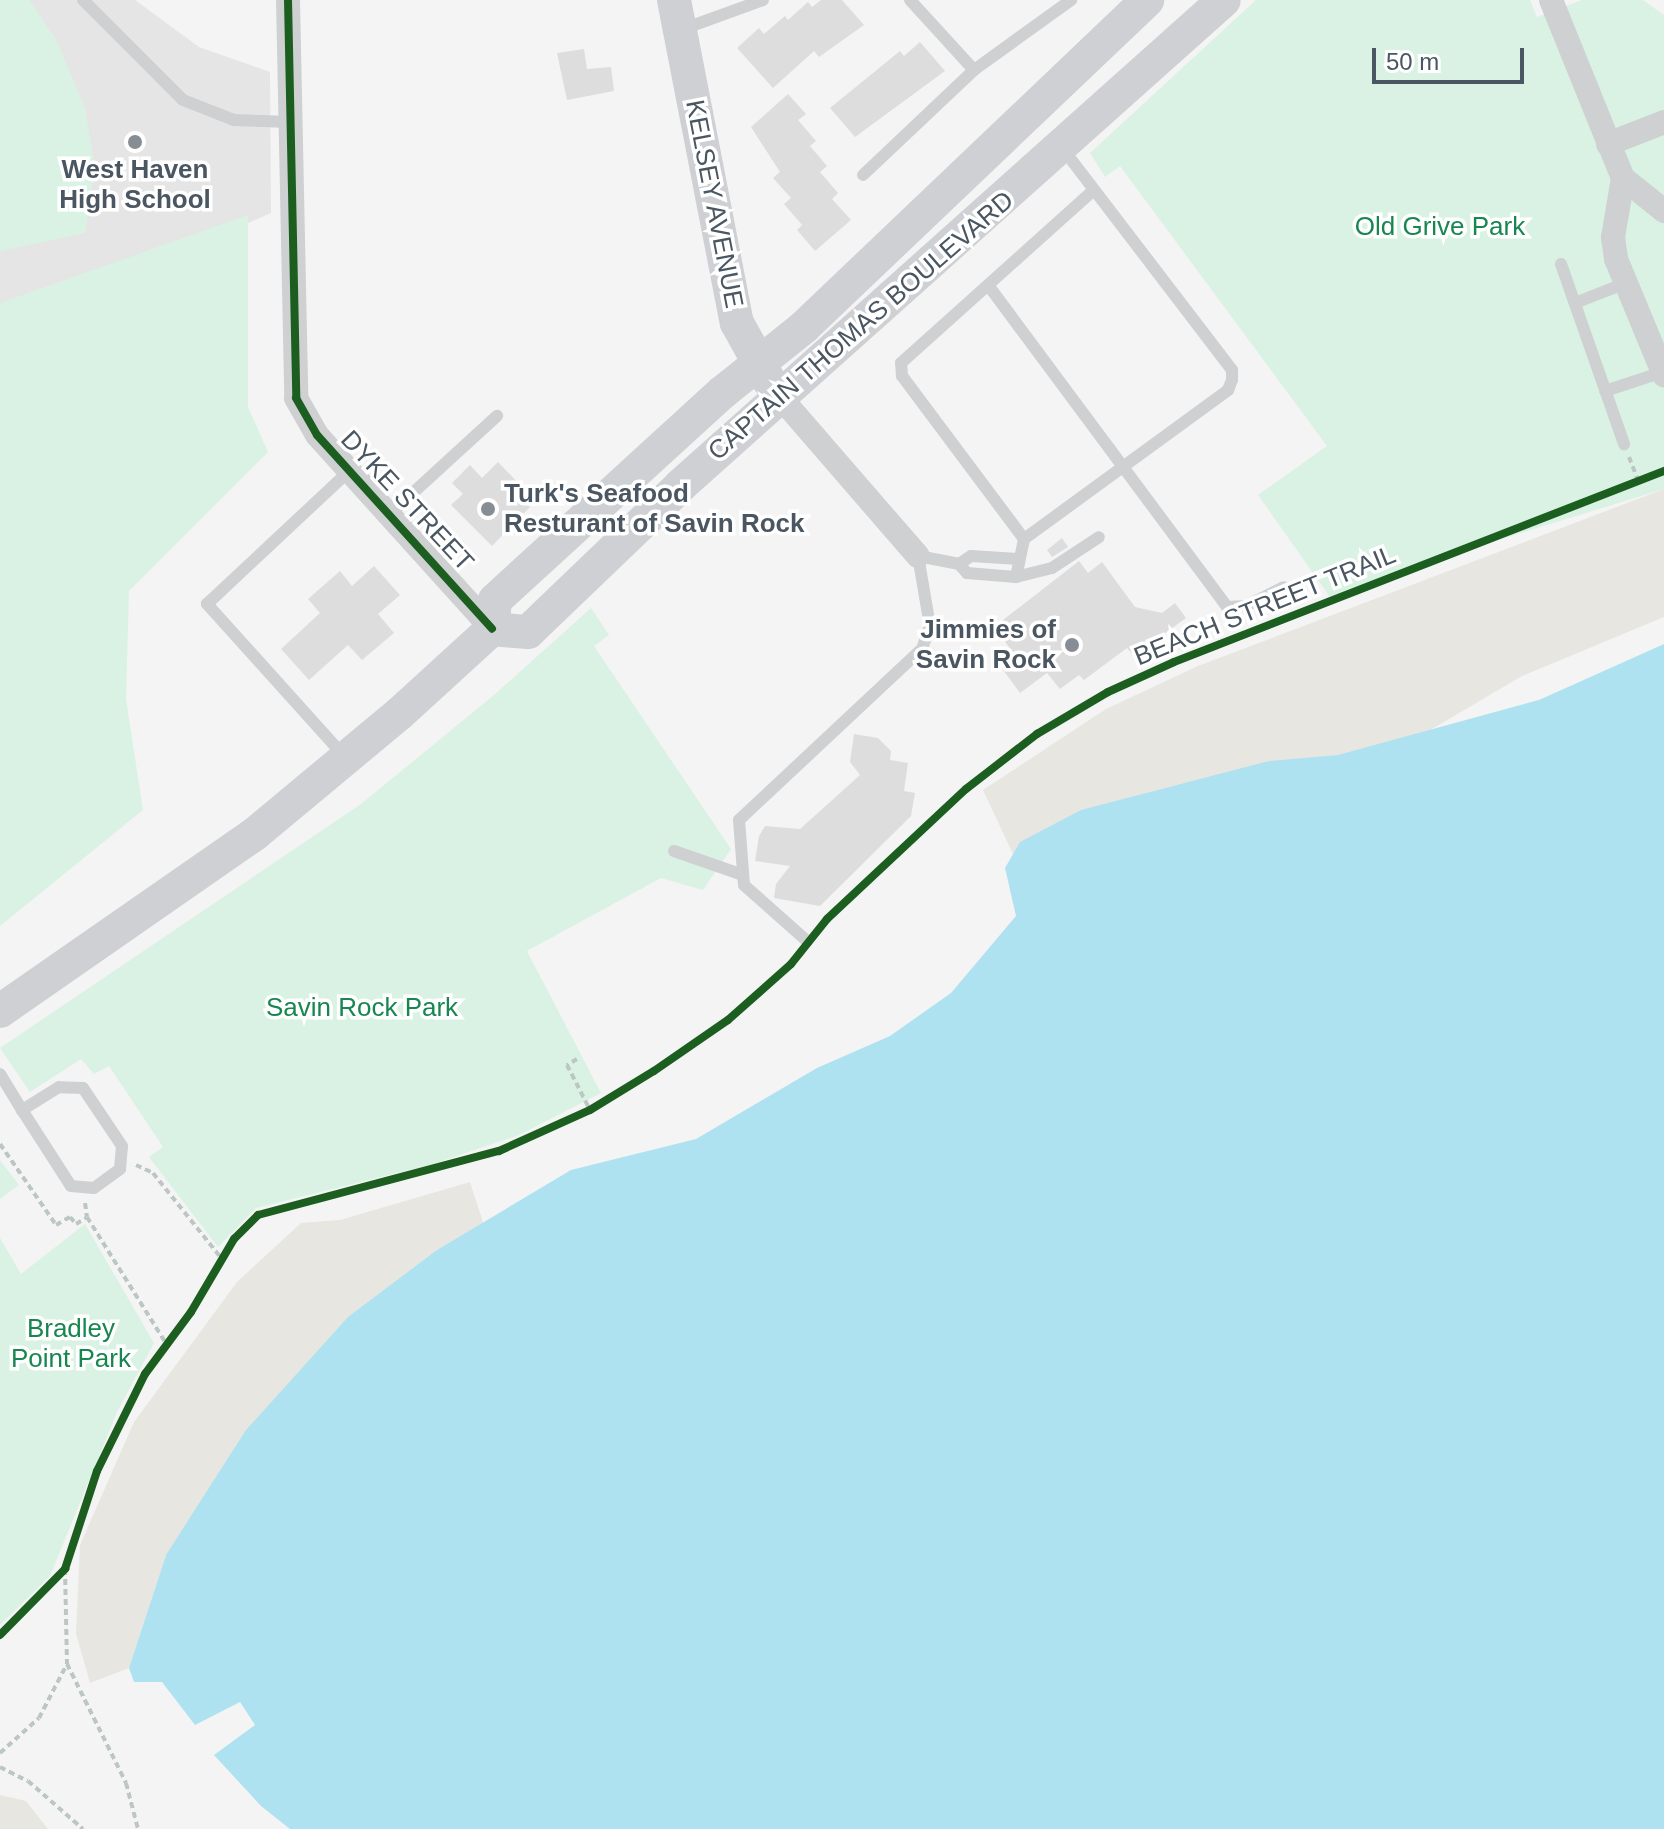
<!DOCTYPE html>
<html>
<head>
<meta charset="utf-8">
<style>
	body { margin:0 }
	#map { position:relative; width:1664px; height:1829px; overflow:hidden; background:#f4f4f4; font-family:Helvetica,sans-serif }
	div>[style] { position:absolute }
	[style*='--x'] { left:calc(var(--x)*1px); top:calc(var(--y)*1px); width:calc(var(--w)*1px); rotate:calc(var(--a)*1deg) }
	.education>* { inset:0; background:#e6e5e6 }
	.green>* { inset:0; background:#d9f2e3 }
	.sand>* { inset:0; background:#e7e6e1 }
	.water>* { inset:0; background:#aee2f0 }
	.building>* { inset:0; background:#ddddde }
	.path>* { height:4px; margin-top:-2px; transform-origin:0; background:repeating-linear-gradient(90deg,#bcc7c4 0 6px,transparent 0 10px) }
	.lane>* { height:12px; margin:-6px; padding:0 6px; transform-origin:6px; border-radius:6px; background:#ced0d2 }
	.street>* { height:24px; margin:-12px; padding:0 12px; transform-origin:12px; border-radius:12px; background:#ced0d2 }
	.secondary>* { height:34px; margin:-17px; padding:0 17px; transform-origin:17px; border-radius:17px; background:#ced0d4 }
	.cycleway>* { height:8px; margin:-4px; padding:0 4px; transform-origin:4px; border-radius:4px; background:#1b5e20 }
	.dots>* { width:22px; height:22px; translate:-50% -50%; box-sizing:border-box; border:4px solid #fff; border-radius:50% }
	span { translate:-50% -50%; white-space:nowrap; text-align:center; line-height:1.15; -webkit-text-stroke:7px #fff; paint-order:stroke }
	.poi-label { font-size:26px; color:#4a5661; font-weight:700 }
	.left { translate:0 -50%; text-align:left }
	.right { translate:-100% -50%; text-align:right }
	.street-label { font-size:26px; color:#4a5661 }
	.park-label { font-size:26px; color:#17864f }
	.scale { position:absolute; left:1372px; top:48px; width:152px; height:36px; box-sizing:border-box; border:4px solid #4a5661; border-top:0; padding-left:10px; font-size:24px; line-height:28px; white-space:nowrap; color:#4a5661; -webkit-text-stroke:6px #fff; paint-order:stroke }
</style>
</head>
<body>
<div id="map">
	<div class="education">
		<i style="clip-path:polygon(0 0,135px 0,199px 47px,270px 72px,271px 213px,196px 246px,0 313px)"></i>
	</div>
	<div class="green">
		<i style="clip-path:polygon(0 0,29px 0,57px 41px,85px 109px,95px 168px,85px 233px,0 251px)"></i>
		<i style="clip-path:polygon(1256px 0,1530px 0,1537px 17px,1582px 0,1643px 0,1664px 15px,1664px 489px,1430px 561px,1332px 600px,1258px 495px,1327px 446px,1120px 166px,1105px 177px,1090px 153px)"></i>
		<i style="clip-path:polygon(248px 215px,248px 407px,268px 452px,129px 591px,126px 699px,143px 810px,0 926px,0 303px)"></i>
		<i style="clip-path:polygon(591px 608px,609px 635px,594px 646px,731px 849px,703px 890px,661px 878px,527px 951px,601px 1093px,519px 1135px,433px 1164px,256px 1208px,218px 1247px,149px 1157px,163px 1147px,109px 1066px,94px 1074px,81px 1059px,30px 1092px,0 1048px,361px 804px,494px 695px)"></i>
		<i style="clip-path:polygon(0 1160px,19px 1185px,0 1199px)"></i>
		<i style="clip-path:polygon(85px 1224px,154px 1343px,117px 1412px,50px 1576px,0 1625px,0 1238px,21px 1274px)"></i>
	</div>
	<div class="sand">
		<i style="clip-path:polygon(1664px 489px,1664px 617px,1522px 676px,1393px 752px,1170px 787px,1121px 800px,1099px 808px,1019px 867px,983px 790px,1106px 709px,1198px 666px)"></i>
		<i style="clip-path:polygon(470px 1182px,484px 1225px,437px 1250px,166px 1555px,129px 1668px,90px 1683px,76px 1634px,80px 1545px,134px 1422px,237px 1282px,301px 1223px,340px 1220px)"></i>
		<i style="clip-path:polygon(0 1795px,26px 1801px,48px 1829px,0 1829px)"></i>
	</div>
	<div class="water">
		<i style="clip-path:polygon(1664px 644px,1664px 1829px,290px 1829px,261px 1806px,214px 1755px,255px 1725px,240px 1702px,195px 1725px,162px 1682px,134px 1682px,129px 1668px,166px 1555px,246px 1430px,348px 1317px,437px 1250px,571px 1170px,696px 1139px,817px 1068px,890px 1036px,951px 993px,1016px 916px,1005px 868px,1020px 842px,1081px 810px,1269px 761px,1338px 755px,1539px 700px)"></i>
	</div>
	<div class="building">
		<i style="clip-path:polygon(821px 0,842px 0,864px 25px,819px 57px,814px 51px,773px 88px,737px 48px,759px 28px,764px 34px,785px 16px,788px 20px,808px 2px,812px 7px)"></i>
		<i style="clip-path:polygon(920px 42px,945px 71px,855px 137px,830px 108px,900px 51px,904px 56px)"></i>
		<i style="clip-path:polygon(584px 49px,587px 69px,611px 67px,614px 91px,567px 100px,557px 53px)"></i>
		<i style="clip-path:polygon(788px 94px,806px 114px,798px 120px,816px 141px,810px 146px,827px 166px,820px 172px,838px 193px,832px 199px,851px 220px,815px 251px,797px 230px,802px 225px,784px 204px,791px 198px,773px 178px,780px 172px,751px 127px)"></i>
		<i style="clip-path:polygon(498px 462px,525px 490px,519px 496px,530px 507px,492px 546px,451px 505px,463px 494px,452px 483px,470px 465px,482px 478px)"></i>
		<i style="clip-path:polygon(1062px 538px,1068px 547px,1052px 557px,1047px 550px)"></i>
		<i style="clip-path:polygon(1079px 561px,1088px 573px,1102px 562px,1135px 607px,1162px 613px,1175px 603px,1186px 618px,1134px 656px,1127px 648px,1084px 680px,1079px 675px,1060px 689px,1047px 673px,1020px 693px,1003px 670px,1018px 659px,994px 627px)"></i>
		<i style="clip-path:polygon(374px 566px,400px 595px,378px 614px,394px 633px,362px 660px,348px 645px,309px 680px,281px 649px,320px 613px,308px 599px,340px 571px,352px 586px)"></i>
		<i style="clip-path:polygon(854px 734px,878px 738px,891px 751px,890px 760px,908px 763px,904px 791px,915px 793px,911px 816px,820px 906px,774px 898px,776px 884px,790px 866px,755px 861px,759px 836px,765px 826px,800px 829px,860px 775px,850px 762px)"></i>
	</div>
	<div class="path">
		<i style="--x:1629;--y:457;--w:25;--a:69"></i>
		<i style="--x:577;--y:1059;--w:12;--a:149"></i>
		<i style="--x:567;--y:1065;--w:51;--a:62.9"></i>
		<i style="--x:0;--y:1144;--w:98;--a:55.3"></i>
		<i style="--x:56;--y:1225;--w:16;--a:-30"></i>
		<i style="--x:70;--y:1217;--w:9;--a:49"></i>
		<i style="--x:76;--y:1224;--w:12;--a:-31"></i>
		<i style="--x:136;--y:1165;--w:19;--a:25"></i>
		<i style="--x:153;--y:1173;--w:109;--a:51.3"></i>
		<i style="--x:85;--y:1203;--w:14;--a:82"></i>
		<i style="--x:87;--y:1217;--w:147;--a:58"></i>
		<i style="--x:65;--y:1569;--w:95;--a:88.8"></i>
		<i style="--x:67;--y:1664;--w:133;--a:63.6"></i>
		<i style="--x:126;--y:1783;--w:48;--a:75.4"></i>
		<i style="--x:0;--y:1753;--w:52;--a:-41.9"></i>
		<i style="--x:39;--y:1718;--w:61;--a:-62.6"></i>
		<i style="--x:0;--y:1767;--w:31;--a:27"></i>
		<i style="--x:28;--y:1781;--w:73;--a:41.1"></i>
	</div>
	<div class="lane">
		<i style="--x:83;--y:0;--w:141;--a:45"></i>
		<i style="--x:183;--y:100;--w:55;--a:21.4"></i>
		<i style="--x:234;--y:120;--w:56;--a:2"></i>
		<i style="--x:910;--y:0;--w:95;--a:47.6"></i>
		<i style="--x:683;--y:29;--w:85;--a:-19.9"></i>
		<i style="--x:863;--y:175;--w:153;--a:-43.4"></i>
		<i style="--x:974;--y:70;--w:120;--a:-35.8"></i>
		<i style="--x:1561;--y:264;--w:191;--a:70.7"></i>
		<i style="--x:988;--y:285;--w:401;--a:53.4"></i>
		<i style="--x:1227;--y:607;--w:19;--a:-3"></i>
		<i style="--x:1246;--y:606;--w:42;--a:-26.6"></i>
		<i style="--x:1575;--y:303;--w:55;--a:-21.4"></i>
		<i style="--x:1605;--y:391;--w:61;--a:-18.1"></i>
		<i style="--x:391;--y:513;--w:144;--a:-42.5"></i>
		<i style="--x:1024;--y:539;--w:204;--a:-126.8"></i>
		<i style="--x:902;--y:376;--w:13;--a:-94"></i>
		<i style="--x:901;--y:363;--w:259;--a:-41.9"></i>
		<i style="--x:1019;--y:559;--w:48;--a:-176.4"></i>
		<i style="--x:971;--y:556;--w:14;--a:146"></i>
		<i style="--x:959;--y:564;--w:12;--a:48"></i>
		<i style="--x:967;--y:573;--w:49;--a:4.7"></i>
		<i style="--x:1016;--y:577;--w:37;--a:-14"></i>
		<i style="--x:1052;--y:568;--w:56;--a:-33.4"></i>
		<i style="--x:1016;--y:577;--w:39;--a:-78"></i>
		<i style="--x:1024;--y:539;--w:253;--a:-36.1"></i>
		<i style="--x:1228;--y:390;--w:11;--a:-68"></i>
		<i style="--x:1232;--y:380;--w:10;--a:-90"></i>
		<i style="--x:1232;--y:370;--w:280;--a:-127.4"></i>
		<i style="--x:344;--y:756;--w:205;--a:-132"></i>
		<i style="--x:207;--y:604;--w:196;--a:-43.1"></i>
		<i style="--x:674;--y:851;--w:70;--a:19.2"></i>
		<i style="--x:807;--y:941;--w:84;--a:-138.4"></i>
		<i style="--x:744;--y:885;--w:65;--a:-94.4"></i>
		<i style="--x:739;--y:820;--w:250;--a:-43.1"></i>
		<i style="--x:922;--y:649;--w:24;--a:-71"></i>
		<i style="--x:930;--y:626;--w:71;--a:-99.7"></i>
		<i style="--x:918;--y:556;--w:42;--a:11"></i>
		<i style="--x:0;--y:1074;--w:42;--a:58.6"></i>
		<i style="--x:22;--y:1110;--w:90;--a:57.2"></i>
		<i style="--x:71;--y:1186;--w:23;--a:5"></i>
		<i style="--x:94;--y:1188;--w:32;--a:-36"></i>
		<i style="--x:120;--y:1169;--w:23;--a:-85"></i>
		<i style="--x:122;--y:1146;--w:70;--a:-123.9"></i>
		<i style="--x:83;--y:1088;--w:24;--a:-178"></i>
		<i style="--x:59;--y:1087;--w:44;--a:148.1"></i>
	</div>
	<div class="street">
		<i style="--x:288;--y:0;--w:398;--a:88.8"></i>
		<i style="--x:296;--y:398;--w:43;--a:60.4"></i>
		<i style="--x:317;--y:435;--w:261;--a:47.9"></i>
		<i style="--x:1551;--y:0;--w:192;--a:68"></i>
		<i style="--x:1623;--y:178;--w:53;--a:38.8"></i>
		<i style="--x:1608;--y:144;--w:60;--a:-21.4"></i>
		<i style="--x:1623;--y:178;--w:60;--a:99.6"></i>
		<i style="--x:1613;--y:237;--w:22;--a:82"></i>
		<i style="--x:1616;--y:259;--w:126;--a:67.5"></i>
		<i style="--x:781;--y:398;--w:209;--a:49.1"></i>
	</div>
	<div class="secondary">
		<i style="--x:674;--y:0;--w:329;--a:79"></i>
		<i style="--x:737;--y:323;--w:66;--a:61.1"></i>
		<i style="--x:492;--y:629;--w:36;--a:5"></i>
		<i style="--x:528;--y:632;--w:211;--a:-43.8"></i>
		<i style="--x:680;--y:486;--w:729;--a:-41.78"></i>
		<i style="--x:0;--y:1011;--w:312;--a:-34.8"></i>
		<i style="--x:256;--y:833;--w:186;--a:-39.8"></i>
		<i style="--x:399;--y:714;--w:126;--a:-42.4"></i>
		<i style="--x:492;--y:629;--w:29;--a:-84"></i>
		<i style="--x:495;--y:600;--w:309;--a:-42.4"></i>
		<i style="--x:723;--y:392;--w:104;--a:-38.7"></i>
		<i style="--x:804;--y:327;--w:474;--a:-43.6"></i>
	</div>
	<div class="cycleway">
		<i style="--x:288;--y:0;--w:398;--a:88.8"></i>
		<i style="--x:296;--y:398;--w:43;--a:60.4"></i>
		<i style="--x:317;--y:435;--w:261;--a:47.9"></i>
		<i style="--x:0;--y:1635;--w:93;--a:-45.4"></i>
		<i style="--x:65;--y:1569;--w:103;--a:-71.9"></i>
		<i style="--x:97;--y:1471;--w:108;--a:-63.7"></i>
		<i style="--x:145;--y:1374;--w:77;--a:-53.4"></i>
		<i style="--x:191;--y:1312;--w:85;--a:-59.5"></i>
		<i style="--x:234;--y:1239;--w:34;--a:-45"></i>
		<i style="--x:258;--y:1215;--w:249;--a:-14.9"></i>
		<i style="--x:499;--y:1151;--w:100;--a:-24.3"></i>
		<i style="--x:590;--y:1110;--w:75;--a:-31.4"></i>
		<i style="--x:654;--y:1071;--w:90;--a:-34.6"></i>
		<i style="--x:728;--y:1020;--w:84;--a:-41.6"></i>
		<i style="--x:791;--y:964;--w:58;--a:-51.3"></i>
		<i style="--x:827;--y:919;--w:190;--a:-43.1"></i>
		<i style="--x:966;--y:789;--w:90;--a:-37.8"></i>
		<i style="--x:1037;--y:734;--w:82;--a:-30.6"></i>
		<i style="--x:1108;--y:692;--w:72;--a:-24.4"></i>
		<i style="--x:1174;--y:662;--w:526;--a:-21.3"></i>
	</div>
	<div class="dots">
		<i style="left:135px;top:142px;background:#868d94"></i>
		<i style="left:488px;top:509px;background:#868d94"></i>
		<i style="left:1072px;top:645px;background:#868d94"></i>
	</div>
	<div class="poi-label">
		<span style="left:135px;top:185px">West Haven<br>High School</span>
		<span class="left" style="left:504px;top:509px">Turk's Seafood<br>Resturant of Savin Rock</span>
		<span class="right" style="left:1056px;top:645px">Jimmies of<br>Savin Rock</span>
	</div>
	<div class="street-label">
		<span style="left:714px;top:204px;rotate:79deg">KELSEY AVENUE</span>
		<span style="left:861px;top:326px;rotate:-41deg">CAPTAIN THOMAS BOULEVARD</span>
		<span style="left:407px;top:501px;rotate:47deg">DYKE STREET</span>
		<span style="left:1265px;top:606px;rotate:-22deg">BEACH STREET TRAIL</span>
	</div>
	<div class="park-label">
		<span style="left:1440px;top:227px">Old Grive Park</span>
		<span style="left:362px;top:1008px">Savin Rock Park</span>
		<span style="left:71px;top:1344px">Bradley<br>Point Park</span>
	</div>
	<div class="scale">50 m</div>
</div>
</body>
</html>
